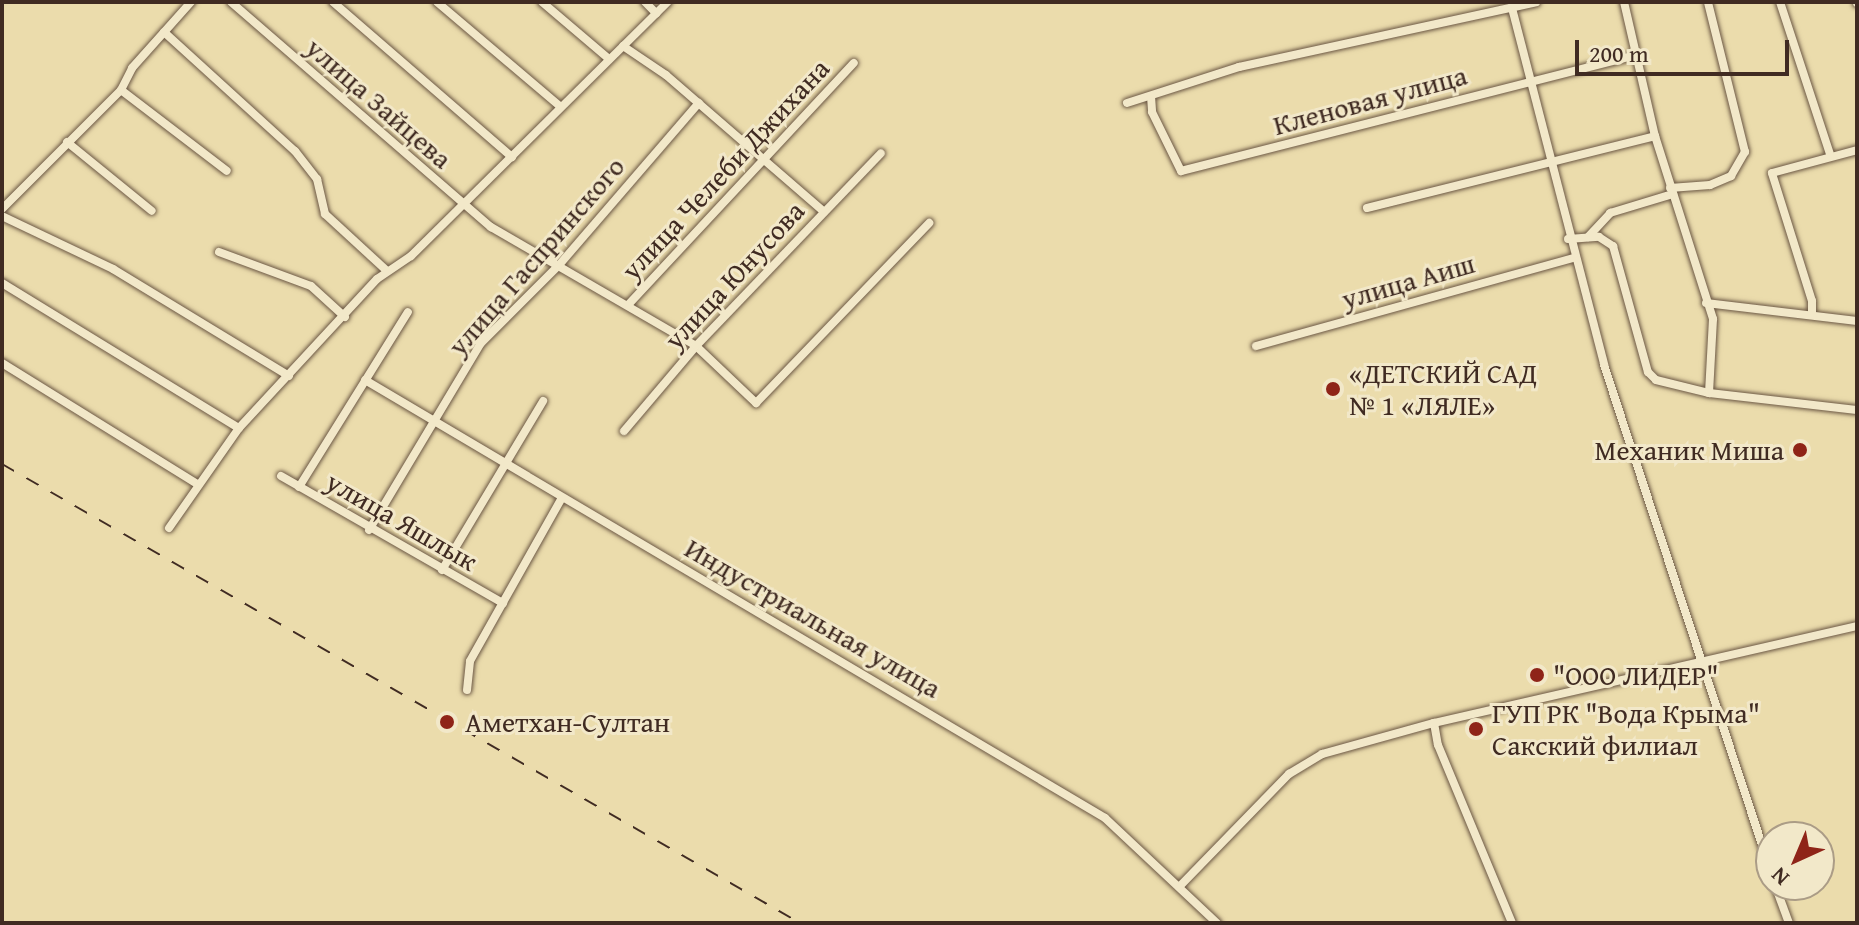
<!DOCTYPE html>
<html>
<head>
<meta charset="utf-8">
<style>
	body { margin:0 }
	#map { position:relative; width:1859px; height:925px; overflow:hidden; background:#ebdcac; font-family:"Gentium Book Plus",serif }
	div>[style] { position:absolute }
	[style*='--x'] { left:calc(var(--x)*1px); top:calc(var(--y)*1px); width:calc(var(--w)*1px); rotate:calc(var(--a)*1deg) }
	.roads { filter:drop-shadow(0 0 2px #6b5744) drop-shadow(0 0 2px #6b5744) }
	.minor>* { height:8px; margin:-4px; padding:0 4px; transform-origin:4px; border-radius:4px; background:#f2e8c9 }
	.rail>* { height:2px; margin-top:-1px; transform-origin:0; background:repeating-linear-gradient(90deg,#402b22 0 14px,transparent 0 28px) }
	.dots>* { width:22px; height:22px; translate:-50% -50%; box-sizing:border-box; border:4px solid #f2e8c9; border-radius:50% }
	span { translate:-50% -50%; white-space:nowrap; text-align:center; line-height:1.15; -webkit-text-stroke:6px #f2e8c9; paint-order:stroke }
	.street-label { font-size:28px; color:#402b22 }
	.poi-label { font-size:28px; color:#402b22 }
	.left { translate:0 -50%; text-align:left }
	.right { translate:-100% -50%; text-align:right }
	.frame { position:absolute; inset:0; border:4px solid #402b22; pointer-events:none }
	.north { position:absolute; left:1755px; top:821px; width:80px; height:80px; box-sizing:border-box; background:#f2e8c9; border:2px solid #ab9c86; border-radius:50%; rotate:224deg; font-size:22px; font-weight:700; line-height:32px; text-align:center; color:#402b22 }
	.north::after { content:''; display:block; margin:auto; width:28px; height:36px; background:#8f2418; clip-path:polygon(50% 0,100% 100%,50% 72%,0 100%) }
	.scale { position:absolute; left:1575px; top:40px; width:214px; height:36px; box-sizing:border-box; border:4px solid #402b22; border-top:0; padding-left:10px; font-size:24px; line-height:28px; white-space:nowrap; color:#402b22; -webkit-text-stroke:6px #f2e8c9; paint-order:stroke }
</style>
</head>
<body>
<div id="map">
	<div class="roads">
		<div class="minor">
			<i style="--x:231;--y:2;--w:344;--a:40.9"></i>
			<i style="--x:491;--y:227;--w:237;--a:30.1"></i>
			<i style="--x:696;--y:346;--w:83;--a:43.5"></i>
			<i style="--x:756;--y:403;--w:250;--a:-46.1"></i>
			<i style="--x:333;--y:2;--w:237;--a:40.9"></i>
			<i style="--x:437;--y:2;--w:162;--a:40.3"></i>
			<i style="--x:542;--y:2;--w:88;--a:40.4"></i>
			<i style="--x:645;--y:2;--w:16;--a:45"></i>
			<i style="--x:1624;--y:2;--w:138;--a:77"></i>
			<i style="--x:1655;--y:136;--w:192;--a:72.4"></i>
			<i style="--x:1713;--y:319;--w:74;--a:93.1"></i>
			<i style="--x:1780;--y:2;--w:160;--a:71.8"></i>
			<i style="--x:1857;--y:2;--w:1;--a:90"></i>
			<i style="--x:1512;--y:8;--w:369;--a:75.5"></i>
			<i style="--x:1604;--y:365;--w:534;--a:71.77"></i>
			<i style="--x:164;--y:32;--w:177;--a:42.3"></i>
			<i style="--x:295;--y:151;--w:36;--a:52"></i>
			<i style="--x:317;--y:179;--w:36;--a:77"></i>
			<i style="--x:325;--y:214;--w:84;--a:42.6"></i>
			<i style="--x:623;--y:46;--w:52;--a:34"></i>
			<i style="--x:666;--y:75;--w:209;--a:40.9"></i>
			<i style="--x:121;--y:90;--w:133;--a:37.4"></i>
			<i style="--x:1151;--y:96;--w:16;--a:86"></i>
			<i style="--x:1152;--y:112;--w:66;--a:63.8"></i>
			<i style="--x:1181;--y:171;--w:469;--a:-14.3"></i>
			<i style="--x:1127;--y:103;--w:118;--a:-17.8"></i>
			<i style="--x:1239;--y:67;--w:304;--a:-12.3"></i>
			<i style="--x:67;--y:142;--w:109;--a:39.1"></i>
			<i style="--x:1670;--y:188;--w:40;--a:-4.3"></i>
			<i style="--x:1710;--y:185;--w:23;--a:-23"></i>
			<i style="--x:1731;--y:176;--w:28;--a:-60"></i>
			<i style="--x:1745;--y:152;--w:154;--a:-103.9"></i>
			<i style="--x:1367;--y:208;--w:297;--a:-14"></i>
			<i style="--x:2;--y:209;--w:168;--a:-45"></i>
			<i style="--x:121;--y:90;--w:25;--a:-63"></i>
			<i style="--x:132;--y:68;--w:89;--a:-48.2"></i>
			<i style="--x:2;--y:216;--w:123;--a:25.5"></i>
			<i style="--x:113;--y:269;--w:206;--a:31.3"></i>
			<i style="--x:1588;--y:237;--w:33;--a:-47"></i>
			<i style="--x:1610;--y:213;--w:66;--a:-16.8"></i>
			<i style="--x:1568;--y:239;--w:31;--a:-4"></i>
			<i style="--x:1599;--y:237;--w:17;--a:33"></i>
			<i style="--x:1613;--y:246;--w:131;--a:74.5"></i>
			<i style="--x:1648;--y:372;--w:11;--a:45"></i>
			<i style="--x:1656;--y:380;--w:55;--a:13.8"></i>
			<i style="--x:1709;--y:393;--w:149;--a:6.6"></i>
			<i style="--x:219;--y:252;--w:98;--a:20.3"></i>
			<i style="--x:311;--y:286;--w:46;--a:42.4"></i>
			<i style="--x:2;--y:283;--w:278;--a:31.5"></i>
			<i style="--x:1706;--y:303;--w:152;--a:6.8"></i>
			<i style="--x:628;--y:305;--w:331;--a:-47"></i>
			<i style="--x:1812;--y:315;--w:14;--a:-90"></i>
			<i style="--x:1812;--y:301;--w:134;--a:-107.4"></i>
			<i style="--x:1772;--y:173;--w:88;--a:-15.1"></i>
			<i style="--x:1256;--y:346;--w:329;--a:-15.5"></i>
			<i style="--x:2;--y:363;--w:229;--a:31.8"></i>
			<i style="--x:365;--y:380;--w:860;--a:30.62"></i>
			<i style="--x:1105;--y:818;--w:154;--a:43.2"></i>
			<i style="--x:624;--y:431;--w:111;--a:-49.7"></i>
			<i style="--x:696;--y:346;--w:267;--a:-46.2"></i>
			<i style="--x:281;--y:476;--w:256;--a:29.8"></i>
			<i style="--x:299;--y:487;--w:206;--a:-58.1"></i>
			<i style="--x:169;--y:528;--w:122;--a:-55"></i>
			<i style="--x:239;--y:428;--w:203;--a:-47.2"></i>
			<i style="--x:377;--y:279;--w:41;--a:-34.1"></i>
			<i style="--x:411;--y:256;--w:361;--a:-44.7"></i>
			<i style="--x:369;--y:530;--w:218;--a:-59.1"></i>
			<i style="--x:481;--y:343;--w:110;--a:-45"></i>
			<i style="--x:559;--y:265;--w:214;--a:-49.2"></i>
			<i style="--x:442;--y:570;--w:197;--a:-59.1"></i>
			<i style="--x:467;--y:690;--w:29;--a:-84"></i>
			<i style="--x:470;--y:661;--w:187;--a:-60.6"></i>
			<i style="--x:1434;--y:723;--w:22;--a:80"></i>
			<i style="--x:1438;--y:745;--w:193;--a:67.4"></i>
			<i style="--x:1775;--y:885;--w:40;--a:69.8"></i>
			<i style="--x:1179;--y:887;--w:158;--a:-45.8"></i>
			<i style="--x:1289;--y:774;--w:39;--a:-31"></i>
			<i style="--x:1322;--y:754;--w:116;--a:-15.5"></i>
			<i style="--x:1434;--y:723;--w:434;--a:-12.9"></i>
		</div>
	</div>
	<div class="rail">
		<i style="--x:2;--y:464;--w:921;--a:29.91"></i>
	</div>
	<div class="dots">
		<i style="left:1333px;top:389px;background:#8f2418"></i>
		<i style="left:1800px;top:450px;background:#8f2418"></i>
		<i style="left:1537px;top:675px;background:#8f2418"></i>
		<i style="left:447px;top:722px;background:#8f2418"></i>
		<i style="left:1476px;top:729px;background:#8f2418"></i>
	</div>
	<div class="street-label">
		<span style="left:1370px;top:100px;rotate:-15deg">Кленовая улица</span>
		<span style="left:379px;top:103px;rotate:41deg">улица Зайцева</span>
		<span style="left:725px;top:169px;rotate:-47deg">улица Челеби Джихана</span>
		<span style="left:536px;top:256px;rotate:-49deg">улица Гаспринского</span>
		<span style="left:734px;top:275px;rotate:-47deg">улица Юнусова</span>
		<span style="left:1408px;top:281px;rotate:-16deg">улица Аиш</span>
		<span style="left:402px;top:521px;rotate:30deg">улица Яшлык</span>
		<span style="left:813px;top:618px;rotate:30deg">Индустриальная улица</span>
	</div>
	<div class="poi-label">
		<span class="left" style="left:1349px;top:389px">«ДЕТСКИЙ САД<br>№ 1 «ЛЯЛЕ»</span>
		<span class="right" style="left:1784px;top:450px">Механик Миша</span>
		<span class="left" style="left:1553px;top:675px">"ООО ЛИДЕР"</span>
		<span class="left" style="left:1492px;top:729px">ГУП РК "Вода Крыма"<br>Сакский филиал</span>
		<span class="left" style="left:465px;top:722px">Аметхан-Султан</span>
	</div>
	<div class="frame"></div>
	<div class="north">N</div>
	<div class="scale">200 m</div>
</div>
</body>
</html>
